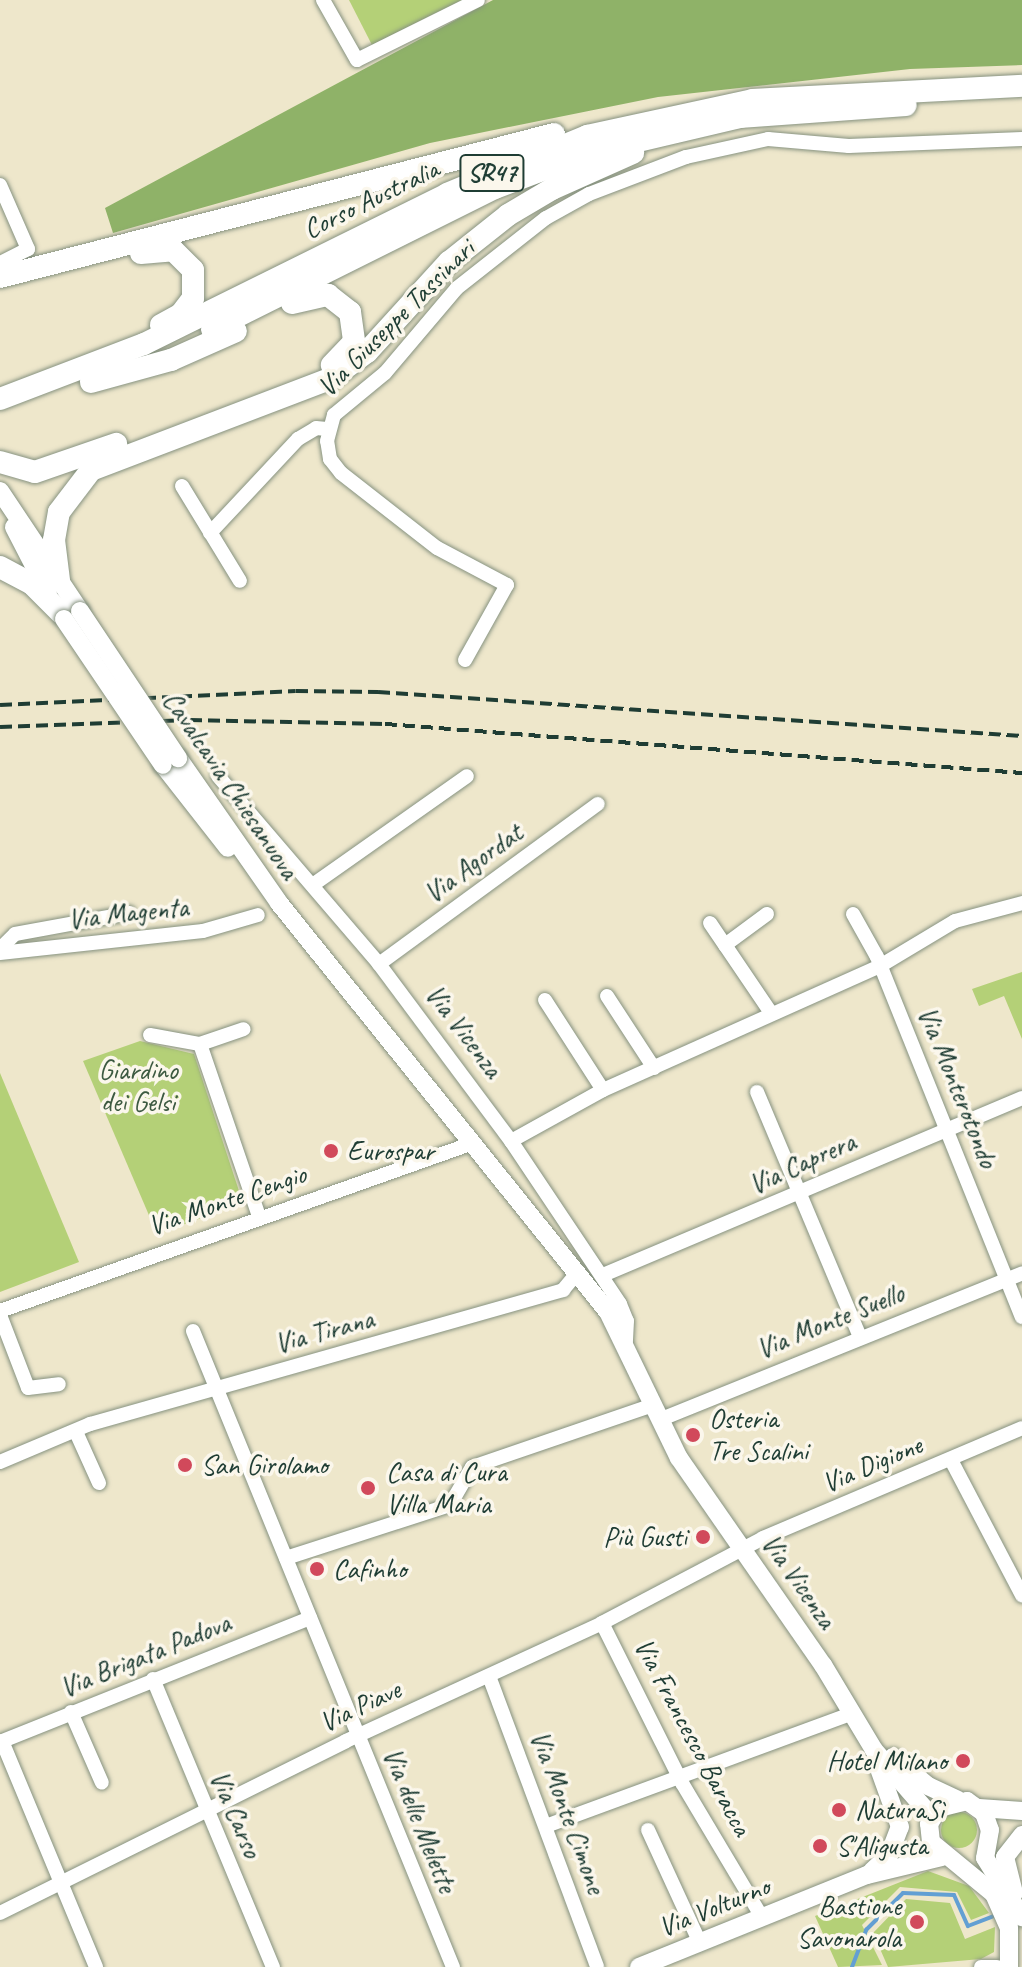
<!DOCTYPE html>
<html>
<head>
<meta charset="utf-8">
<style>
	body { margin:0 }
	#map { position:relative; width:1022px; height:1967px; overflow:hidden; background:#eee7cb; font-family:Caveat,sans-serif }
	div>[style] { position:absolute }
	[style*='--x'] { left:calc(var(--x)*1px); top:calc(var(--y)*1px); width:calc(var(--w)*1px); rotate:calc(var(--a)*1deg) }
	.green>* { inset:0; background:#b4d077 }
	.round { border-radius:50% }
	.forest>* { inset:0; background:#8fb268 }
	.stream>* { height:4px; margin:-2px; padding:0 2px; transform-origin:2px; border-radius:2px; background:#629fd3 }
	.roads { filter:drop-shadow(0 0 2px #869280) drop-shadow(0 0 2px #869280) }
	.minor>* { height:14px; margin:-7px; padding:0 7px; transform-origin:7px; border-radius:7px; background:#fff }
	.major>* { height:18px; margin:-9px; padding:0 9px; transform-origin:9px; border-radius:9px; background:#fff }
	.highway>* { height:22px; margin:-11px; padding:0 11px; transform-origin:11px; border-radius:11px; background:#fff }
	.rail>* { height:4px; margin-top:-2px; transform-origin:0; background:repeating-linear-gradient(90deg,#1f3d34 0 12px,transparent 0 18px) }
	.bridges { filter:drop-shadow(0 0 2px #869280) drop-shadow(0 0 2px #869280) }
	.major-bridge>* { height:18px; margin:-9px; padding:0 9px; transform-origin:9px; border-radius:9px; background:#fff }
	.dots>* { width:22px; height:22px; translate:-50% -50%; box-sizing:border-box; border:4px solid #fbf7ec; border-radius:50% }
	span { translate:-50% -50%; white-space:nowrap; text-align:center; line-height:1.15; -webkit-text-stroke:7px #fbf7ec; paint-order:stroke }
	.shield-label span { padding:2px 6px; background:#fbf7ec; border:2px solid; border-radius:6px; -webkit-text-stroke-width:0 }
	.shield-label { font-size:26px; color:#1f3d34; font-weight:700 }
	.street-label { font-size:28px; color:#1f3d34 }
	.park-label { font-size:28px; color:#3d5a41 }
	.poi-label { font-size:28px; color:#1f3d34 }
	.left { translate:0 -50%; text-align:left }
	.right { translate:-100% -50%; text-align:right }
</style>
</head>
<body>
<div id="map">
	<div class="green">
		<i style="clip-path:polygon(349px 0,462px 0,372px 45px)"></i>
		<i style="clip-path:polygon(1022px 972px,1022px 1039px,1004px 996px,979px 1006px,972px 989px)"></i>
		<i style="clip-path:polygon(140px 1041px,194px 1054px,243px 1203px,157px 1234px,83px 1061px)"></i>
		<i style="clip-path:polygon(0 1073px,79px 1262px,0 1292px)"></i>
		<i class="round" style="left:941px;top:1812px;width:36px;height:36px"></i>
		<i style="clip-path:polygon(928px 1871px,969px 1886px,989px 1913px,971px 1920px,957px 1892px,900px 1887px,862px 1925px,882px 1965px,838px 1967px,815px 1916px)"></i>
		<i style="clip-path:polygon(906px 1899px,950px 1903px,965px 1939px,995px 1927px,994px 1952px,981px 1959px,888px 1967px,873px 1933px)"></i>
	</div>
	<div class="forest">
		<i style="clip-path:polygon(493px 0,1022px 0,1022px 65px,910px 69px,658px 97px,430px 143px,113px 233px,105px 208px)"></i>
	</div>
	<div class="stream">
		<i style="--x:852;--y:1967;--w:40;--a:-69"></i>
		<i style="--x:866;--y:1930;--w:52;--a:-45"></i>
		<i style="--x:903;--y:1893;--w:51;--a:2.2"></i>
		<i style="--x:954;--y:1895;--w:34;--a:66"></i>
		<i style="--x:968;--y:1926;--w:26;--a:-21"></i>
	</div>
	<div class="roads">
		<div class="minor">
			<i style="--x:323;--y:0;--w:69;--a:60.5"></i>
			<i style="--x:357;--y:60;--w:135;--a:-26.4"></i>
			<i style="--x:0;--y:185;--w:70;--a:66.4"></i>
			<i style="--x:28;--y:249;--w:31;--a:153"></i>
			<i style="--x:182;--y:486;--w:111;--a:58.6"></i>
			<i style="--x:210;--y:533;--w:129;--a:-46.9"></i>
			<i style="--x:298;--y:439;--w:21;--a:-31"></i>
			<i style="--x:316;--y:428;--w:11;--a:5"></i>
			<i style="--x:465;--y:660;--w:86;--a:-60.8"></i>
			<i style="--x:507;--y:585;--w:79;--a:-152.1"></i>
			<i style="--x:437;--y:548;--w:122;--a:-142"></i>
			<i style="--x:341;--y:473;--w:18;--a:-128"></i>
			<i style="--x:330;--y:459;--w:18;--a:-99"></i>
			<i style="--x:327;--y:441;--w:27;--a:-75"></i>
			<i style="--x:334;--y:415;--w:66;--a:-39.5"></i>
			<i style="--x:385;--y:373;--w:111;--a:-49.7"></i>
			<i style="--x:457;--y:288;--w:113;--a:-38.2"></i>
			<i style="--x:546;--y:218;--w:49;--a:-29.2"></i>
			<i style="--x:589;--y:194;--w:104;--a:-20.9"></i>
			<i style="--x:686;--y:157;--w:84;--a:-12.4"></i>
			<i style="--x:768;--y:139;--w:81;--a:4.9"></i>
			<i style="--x:849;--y:146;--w:173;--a:-2.3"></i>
			<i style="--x:218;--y:776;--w:248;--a:49.4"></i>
			<i style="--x:379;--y:964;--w:221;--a:53.3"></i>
			<i style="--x:511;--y:1141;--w:196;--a:56.2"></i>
			<i style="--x:620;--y:1304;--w:18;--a:68"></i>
			<i style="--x:627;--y:1321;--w:22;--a:93"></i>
			<i style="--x:314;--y:884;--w:187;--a:-35.2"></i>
			<i style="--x:767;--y:914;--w:52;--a:143.6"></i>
			<i style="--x:725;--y:945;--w:82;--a:55.9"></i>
			<i style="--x:853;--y:914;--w:49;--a:60.8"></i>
			<i style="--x:877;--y:957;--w:388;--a:68.1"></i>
			<i style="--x:710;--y:923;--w:27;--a:56"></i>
			<i style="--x:0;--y:949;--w:21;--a:-45"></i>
			<i style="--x:15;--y:934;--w:116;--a:-10.4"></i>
			<i style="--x:0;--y:953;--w:204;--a:-6.2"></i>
			<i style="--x:203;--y:931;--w:57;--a:-16.2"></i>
			<i style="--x:379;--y:964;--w:271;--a:-36.2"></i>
			<i style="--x:607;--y:996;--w:86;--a:56.9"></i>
			<i style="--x:545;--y:1000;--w:107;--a:57.2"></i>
			<i style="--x:150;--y:1035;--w:51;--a:10.2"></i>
			<i style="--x:200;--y:1044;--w:182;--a:71.1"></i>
			<i style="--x:200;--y:1044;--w:46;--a:-18.8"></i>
			<i style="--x:757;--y:1092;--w:264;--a:67.2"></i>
			<i style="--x:511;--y:1141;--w:105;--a:-29"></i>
			<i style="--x:603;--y:1090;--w:303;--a:-24.1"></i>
			<i style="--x:880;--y:966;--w:87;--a:-31"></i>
			<i style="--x:955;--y:921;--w:69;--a:-15"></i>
			<i style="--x:603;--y:1275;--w:455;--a:-22.9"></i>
			<i style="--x:0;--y:1311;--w:502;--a:-19.55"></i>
			<i style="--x:0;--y:1315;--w:78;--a:69"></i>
			<i style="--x:28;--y:1388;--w:31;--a:-7"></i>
			<i style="--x:193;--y:1331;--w:687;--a:67.77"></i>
			<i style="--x:659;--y:1420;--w:392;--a:-22"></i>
			<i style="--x:76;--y:1432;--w:56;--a:65.7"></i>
			<i style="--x:951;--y:1460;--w:153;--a:62.3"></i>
			<i style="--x:0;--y:1462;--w:98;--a:-22.9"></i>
			<i style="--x:90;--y:1424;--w:492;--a:-15.8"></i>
			<i style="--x:563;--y:1290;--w:23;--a:-50"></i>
			<i style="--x:286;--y:1558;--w:172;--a:-17.9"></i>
			<i style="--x:450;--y:1505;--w:44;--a:-59.9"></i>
			<i style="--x:472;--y:1467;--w:191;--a:-18.9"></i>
			<i style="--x:602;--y:1623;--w:179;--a:63.4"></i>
			<i style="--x:682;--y:1783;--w:156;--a:59.2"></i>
			<i style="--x:489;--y:1676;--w:310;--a:69.6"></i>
			<i style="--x:153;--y:1679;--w:312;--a:67.4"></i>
			<i style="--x:71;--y:1712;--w:77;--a:66.4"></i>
			<i style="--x:2;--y:1741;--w:245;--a:67.4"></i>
			<i style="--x:0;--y:1742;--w:334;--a:-21.8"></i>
			<i style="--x:546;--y:1826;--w:324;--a:-20.2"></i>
			<i style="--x:648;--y:1830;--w:124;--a:65.3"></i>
			<i style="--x:0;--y:1913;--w:386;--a:-26.4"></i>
			<i style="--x:346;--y:1741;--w:282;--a:-24.7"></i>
			<i style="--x:602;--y:1623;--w:182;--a:-27.8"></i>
			<i style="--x:763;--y:1538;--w:281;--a:-23"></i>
			<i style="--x:981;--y:1967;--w:16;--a:0"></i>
		</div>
		<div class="major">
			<i style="--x:0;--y:491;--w:144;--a:56.3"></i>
			<i style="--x:14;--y:527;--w:74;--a:62.7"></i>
			<i style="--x:178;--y:758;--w:177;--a:55.1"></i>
			<i style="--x:279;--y:903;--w:525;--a:51.19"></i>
			<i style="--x:608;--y:1312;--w:162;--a:64.1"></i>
			<i style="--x:679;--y:1458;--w:252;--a:55.2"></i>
			<i style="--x:823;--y:1665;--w:99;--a:59"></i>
			<i style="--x:874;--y:1750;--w:89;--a:49.1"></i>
			<i style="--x:163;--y:765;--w:105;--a:51.9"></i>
			<i style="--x:893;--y:1757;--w:45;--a:39.6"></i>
			<i style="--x:928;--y:1786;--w:33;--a:25"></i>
			<i style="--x:979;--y:1808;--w:43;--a:4"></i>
			<i style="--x:872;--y:1871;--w:23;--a:-43"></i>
			<i style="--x:889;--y:1855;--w:30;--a:-69"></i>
			<i style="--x:900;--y:1827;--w:68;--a:-109.8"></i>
			<i style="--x:1014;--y:1893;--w:37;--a:-104"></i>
			<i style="--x:1005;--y:1857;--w:28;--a:-52"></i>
			<i style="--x:639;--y:1967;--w:246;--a:-22"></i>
			<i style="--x:867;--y:1875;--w:77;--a:-13.5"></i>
			<i style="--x:1009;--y:1967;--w:39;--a:-90"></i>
			<i style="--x:1009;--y:1928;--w:37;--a:-114"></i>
			<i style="--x:994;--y:1894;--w:82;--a:-140.5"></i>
			<i style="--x:931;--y:1842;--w:18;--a:-96"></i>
			<i style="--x:929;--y:1824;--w:19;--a:-58"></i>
			<i style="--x:939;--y:1808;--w:29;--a:-14"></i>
			<i style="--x:967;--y:1801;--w:21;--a:35"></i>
			<i style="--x:984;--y:1813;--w:18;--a:71"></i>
			<i style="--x:990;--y:1830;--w:28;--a:100"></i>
			<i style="--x:985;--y:1858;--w:70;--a:57.9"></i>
		</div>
		<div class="highway">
			<i style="--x:141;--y:253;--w:32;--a:-5"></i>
			<i style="--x:173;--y:250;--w:28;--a:45"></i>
			<i style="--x:193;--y:270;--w:28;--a:90"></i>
			<i style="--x:193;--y:298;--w:20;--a:127"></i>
			<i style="--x:181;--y:314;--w:23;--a:151"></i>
			<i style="--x:0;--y:277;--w:572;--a:-14.47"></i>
			<i style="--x:292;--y:303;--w:37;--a:-13"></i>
			<i style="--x:328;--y:295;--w:28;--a:38"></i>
			<i style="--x:350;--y:312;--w:30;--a:82"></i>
			<i style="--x:354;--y:342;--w:32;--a:134"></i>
			<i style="--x:212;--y:329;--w:316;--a:-26.5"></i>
			<i style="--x:495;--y:188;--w:98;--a:-20.8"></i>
			<i style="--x:587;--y:153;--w:157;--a:-13.2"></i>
			<i style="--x:740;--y:117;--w:166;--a:-4.1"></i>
			<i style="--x:91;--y:382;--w:83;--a:-15.4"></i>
			<i style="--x:171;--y:360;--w:71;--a:-24"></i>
			<i style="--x:0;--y:399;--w:154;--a:-20.9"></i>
			<i style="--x:144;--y:344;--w:338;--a:-26.3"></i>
			<i style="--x:447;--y:194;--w:152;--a:-22.5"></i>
			<i style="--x:587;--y:136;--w:170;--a:-12.2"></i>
			<i style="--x:753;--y:100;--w:269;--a:-3"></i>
			<i style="--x:0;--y:462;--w:36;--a:16"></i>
			<i style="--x:35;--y:472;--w:86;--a:-19.1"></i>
			<i style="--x:0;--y:567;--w:36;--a:28"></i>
			<i style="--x:32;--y:584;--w:41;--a:45"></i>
			<i style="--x:59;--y:580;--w:40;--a:-97.1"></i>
			<i style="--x:54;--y:540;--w:28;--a:-80"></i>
			<i style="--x:59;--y:512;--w:53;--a:-52.7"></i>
			<i style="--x:91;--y:470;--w:258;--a:-20.9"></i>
			<i style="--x:332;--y:378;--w:44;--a:-36.6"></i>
			<i style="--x:367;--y:352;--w:122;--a:-47.7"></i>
			<i style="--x:449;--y:262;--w:75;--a:-38.5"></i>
			<i style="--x:508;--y:215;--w:51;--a:-30.6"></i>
			<i style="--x:552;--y:189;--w:89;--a:-24"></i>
		</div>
	</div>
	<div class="rail">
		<i style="--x:0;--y:705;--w:296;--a:-2.7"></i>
		<i style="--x:296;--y:691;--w:82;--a:0.7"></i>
		<i style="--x:378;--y:692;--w:646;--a:3.91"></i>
		<i style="--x:0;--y:727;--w:190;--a:-2.1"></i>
		<i style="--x:190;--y:720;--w:195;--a:1.2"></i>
		<i style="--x:385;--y:724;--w:639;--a:4.4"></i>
	</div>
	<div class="bridges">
		<div class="major-bridge">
			<i style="--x:80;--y:611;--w:177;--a:56.3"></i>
			<i style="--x:64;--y:619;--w:176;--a:55.9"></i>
		</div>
	</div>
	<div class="dots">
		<i style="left:331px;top:1151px;background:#d1495b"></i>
		<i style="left:693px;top:1435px;background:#d1495b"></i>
		<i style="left:185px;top:1465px;background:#d1495b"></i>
		<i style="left:368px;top:1488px;background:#d1495b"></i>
		<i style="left:703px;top:1537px;background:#d1495b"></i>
		<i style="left:317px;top:1569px;background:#d1495b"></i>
		<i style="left:963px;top:1761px;background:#d1495b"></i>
		<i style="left:839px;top:1810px;background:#d1495b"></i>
		<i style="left:820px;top:1846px;background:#d1495b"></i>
		<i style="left:917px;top:1922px;background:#d1495b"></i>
	</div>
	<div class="shield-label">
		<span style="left:492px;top:173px">SR47</span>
	</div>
	<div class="street-label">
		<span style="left:371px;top:199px;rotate:-26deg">Corso Australia</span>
		<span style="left:396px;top:318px;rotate:-45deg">Via Giuseppe Tassinari</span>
		<span style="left:231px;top:785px;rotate:56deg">Cavalcavia Chiesanuova</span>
		<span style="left:473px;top:863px;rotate:-36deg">Via Agordat</span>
		<span style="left:128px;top:913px;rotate:-6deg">Via Magenta</span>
		<span style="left:464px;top:1031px;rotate:53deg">Via Vicenza</span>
		<span style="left:958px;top:1087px;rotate:68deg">Via Monterotondo</span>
		<span style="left:802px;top:1163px;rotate:-24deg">Via Caprera</span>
		<span style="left:227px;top:1200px;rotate:-19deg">Via Monte Cengio</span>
		<span style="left:830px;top:1321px;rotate:-22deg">Via Monte Suello</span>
		<span style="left:324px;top:1331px;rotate:-15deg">Via Tirana</span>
		<span style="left:872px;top:1464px;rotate:-23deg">Via Digione</span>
		<span style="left:799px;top:1581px;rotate:55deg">Via Vicenza</span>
		<span style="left:145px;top:1655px;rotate:-22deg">Via Brigata Padova</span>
		<span style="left:360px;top:1706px;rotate:-25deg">Via Piave</span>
		<span style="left:693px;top:1737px;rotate:62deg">Via Francesco Baracca</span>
		<span style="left:568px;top:1812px;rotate:70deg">Via Monte Cimone</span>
		<span style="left:236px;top:1814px;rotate:67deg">Via Carso</span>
		<span style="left:420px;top:1820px;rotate:68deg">Via delle Melette</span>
		<span style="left:714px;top:1907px;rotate:-22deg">Via Volturno</span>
	</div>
	<div class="park-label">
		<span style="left:138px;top:1086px">Giardino<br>dei Gelsi</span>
	</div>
	<div class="poi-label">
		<span class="left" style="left:347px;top:1151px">Eurospar</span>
		<span class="left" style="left:709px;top:1435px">Osteria<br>Tre Scalini</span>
		<span class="left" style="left:201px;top:1465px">San Girolamo</span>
		<span class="left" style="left:386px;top:1488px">Casa di Cura<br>Villa Maria</span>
		<span class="right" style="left:687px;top:1537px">Più Gusti</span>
		<span class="left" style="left:333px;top:1569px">Cafinho</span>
		<span class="right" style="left:947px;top:1761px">Hotel Milano</span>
		<span class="left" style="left:855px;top:1810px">NaturaSì</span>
		<span class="left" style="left:836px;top:1846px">S'Aligusta</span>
		<span class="right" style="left:901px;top:1922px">Bastione<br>Savonarola</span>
	</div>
</div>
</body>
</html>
